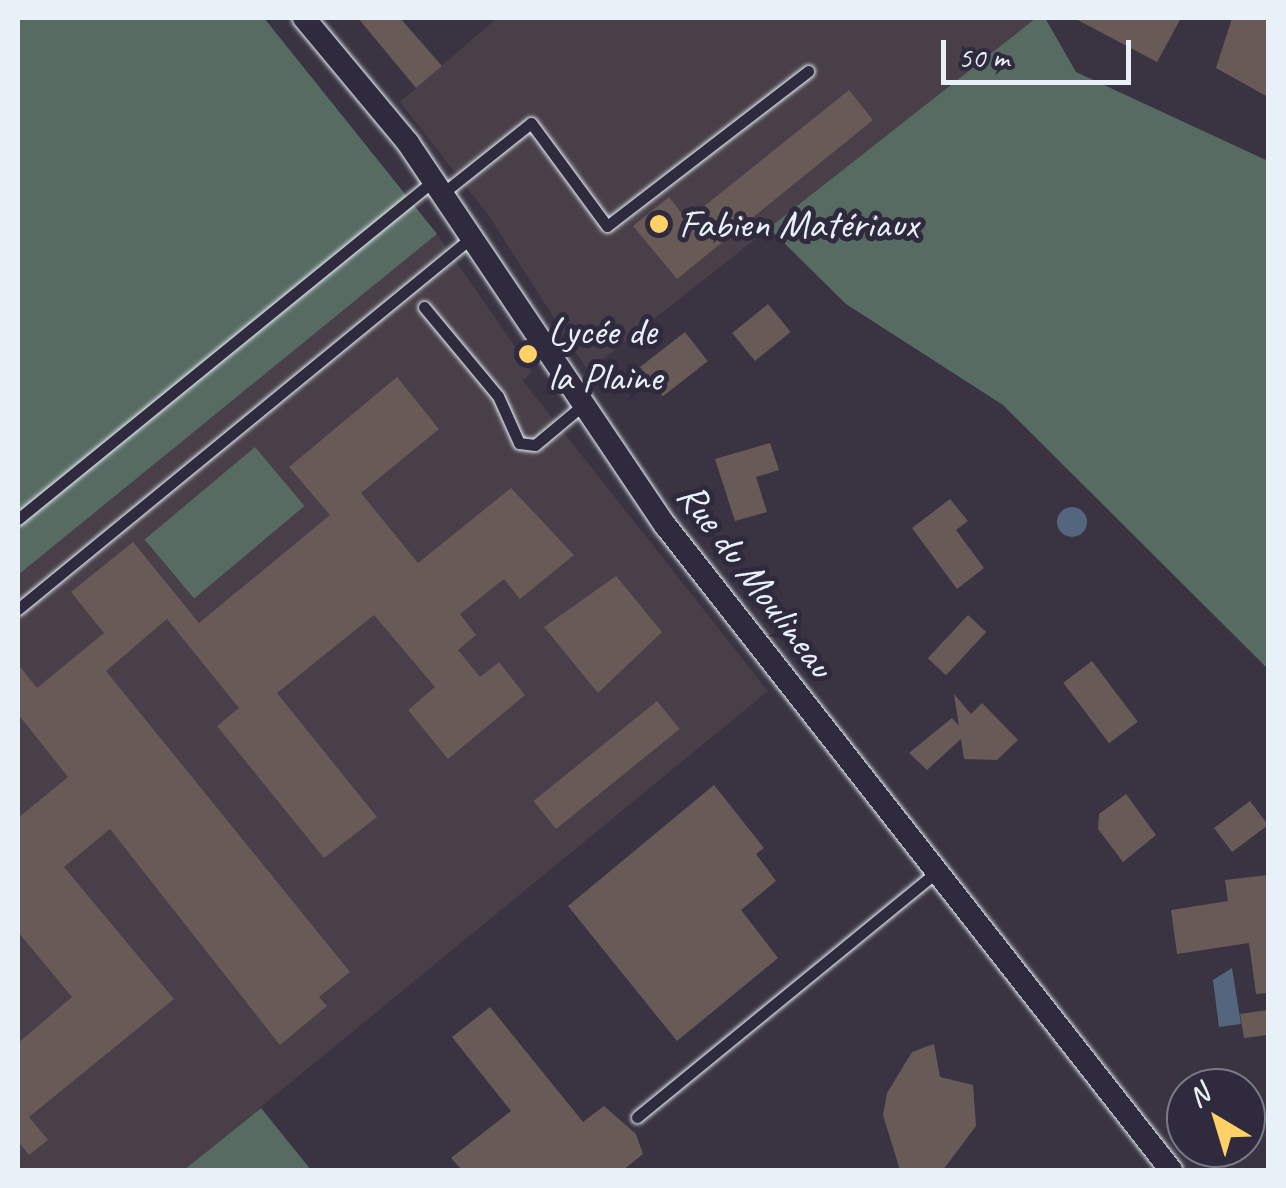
<!DOCTYPE html>
<html>
<head>
<meta charset="utf-8">
<style>
	body { margin:0 }
	#map { position:relative; width:1286px; height:1188px; overflow:hidden; background:#3a3442; font-family:Caveat,sans-serif }
	div>[style] { position:absolute }
	[style*='--x'] { left:calc(var(--x)*1px); top:calc(var(--y)*1px); width:calc(var(--w)*1px); rotate:calc(var(--a)*1deg) }
	.built>* { inset:0; background:#483f48 }
	.green>* { inset:0; background:#586b63; transform-origin:0 0 }
	.water>* { inset:0; background:#53667e }
	.round { border-radius:50% }
	.building>* { inset:0; background:#685a57; transform-origin:0 0 }
	.roads { filter:drop-shadow(0 0 2px #e8f1f8) drop-shadow(0 0 2px #e8f1f8) }
	.lane>* { height:11px; margin:-5.5px; padding:0 5.5px; transform-origin:5.5px; border-radius:5.5px; background:#2f2a3d }
	.street>* { height:22px; margin:-11px; padding:0 11px; transform-origin:11px; border-radius:11px; background:#2f2a3d }
	.dots>* { width:28px; height:28px; translate:-50% -50%; box-sizing:border-box; border:5px solid #2f2a3d; border-radius:50% }
	span { translate:-50% -50%; white-space:nowrap; text-align:center; line-height:1.15; -webkit-text-stroke:10px #2f2a3d; paint-order:stroke }
	.poi-label { font-size:40px; color:#e8f1f8 }
	.left { translate:0 -50%; text-align:left }
	.street-label { font-size:40px; color:#e8f1f8 }
	.frame { position:absolute; inset:0; border:20px solid #e8f1f8; pointer-events:none }
	.north { position:absolute; left:1166px; top:1068px; width:100px; height:100px; box-sizing:border-box; background:#2f2a3d; border:2px solid #797a88; border-radius:50%; rotate:322deg; font-size:28px; font-weight:700; line-height:40px; text-align:center; color:#e8f1f8 }
	.north::after { content:''; display:block; margin:auto; width:35px; height:45px; background:#ffd166; clip-path:polygon(50% 0,100% 100%,50% 72%,0 100%) }
	.scale { position:absolute; left:941px; top:40px; width:190px; height:45px; box-sizing:border-box; border:5px solid #e8f1f8; border-top:0; padding-left:12px; font-size:30px; line-height:35px; white-space:nowrap; color:#e8f1f8; -webkit-text-stroke:8px #2f2a3d; paint-order:stroke }
</style>
</head>
<body>
<div id="map">
	<div class="built">
		<i style="clip-path:polygon(497px 18px,1036px 18px,588px 371px,489px 216px,400px 102px)"></i>
		<i style="clip-path:polygon(437px 234px,532px 371px,523px 381px,768px 691px,184px 1170px,18px 1170px,18px 575px)"></i>
	</div>
	<div class="green">
		<i style="clip-path:polygon(18px 18px,264px 18px,437px 234px,18px 575px)"></i>
		<i style="clip-path:polygon(1036px 18px,1045px 18px,1076px 72px,1268px 161px,1268px 669px,1003px 405px,846px 304px,769px 228px)"></i>
		<i style="left:255px;top:447px;width:77px;height:144px;rotate:50deg"></i>
		<i style="clip-path:polygon(261px 1108px,311px 1170px,184px 1170px)"></i>
	</div>
	<div class="water">
		<i class="round" style="left:1057px;top:507px;width:30px;height:30px"></i>
		<i style="clip-path:polygon(1232px 968px,1241px 1024px,1219px 1027px,1213px 980px)"></i>
	</div>
	<div class="building">
		<i style="clip-path:polygon(358px 18px,400px 18px,442px 66px,416px 88px)"></i>
		<i style="clip-path:polygon(1074px 18px,1181px 18px,1157px 62px)"></i>
		<i style="clip-path:polygon(1232px 18px,1268px 18px,1268px 97px,1216px 68px)"></i>
		<i style="clip-path:polygon(849px 90px,873px 120px,677px 279px,633px 226px,669px 197px,687px 220px)"></i>
		<i style="left:768px;top:304px;width:36px;height:46px;rotate:51deg"></i>
		<i style="left:685px;top:332px;width:37px;height:57px;rotate:52deg"></i>
		<i style="clip-path:polygon(397px 377px,439px 429px,361px 493px,418px 563px,511px 488px,574px 555px,520px 599px,504px 579px,460px 614px,476px 635px,458px 650px,480px 677px,499px 662px,525px 695px,448px 759px,408px 710px,435px 687px,374px 615px,277px 693px,377px 817px,324px 858px,217px 726px,239px 708px,167px 619px,106px 671px,350px 972px,319px 997px,327px 1006px,280px 1045px,110px 829px,64px 867px,174px 999px,29px 1117px,48px 1140px,29px 1155px,18px 1141px,18px 1043px,72px 997px,18px 932px,18px 818px,68px 777px,18px 714px,18px 664px,37px 688px,104px 633px,71px 592px,133px 542px,199px 623px,330px 515px,289px 467px)"></i>
		<i style="clip-path:polygon(770px 443px,779px 470px,756px 477px,767px 512px,735px 521px,715px 459px)"></i>
		<i style="clip-path:polygon(950px 499px,968px 521px,956px 530px,984px 568px,957px 589px,912px 528px)"></i>
		<i style="clip-path:polygon(616px 576px,662px 632px,598px 693px,544px 627px)"></i>
		<i style="left:968px;top:615px;width:25px;height:59px;rotate:43deg"></i>
		<i style="left:1092px;top:661px;width:76px;height:36px;rotate:53deg"></i>
		<i style="clip-path:polygon(954px 694px,971px 714px,982px 703px,1018px 740px,997px 760px,964px 759px,961px 739px,927px 770px,909px 753px,952px 718px,959px 726px)"></i>
		<i style="left:657px;top:701px;width:36px;height:159px;rotate:51deg"></i>
		<i style="clip-path:polygon(714px 785px,764px 848px,756px 854px,776px 881px,741px 910px,778px 958px,677px 1041px,568px 906px)"></i>
		<i style="clip-path:polygon(1126px 794px,1156px 835px,1123px 862px,1098px 829px,1099px 814px)"></i>
		<i style="left:1250px;top:801px;width:30px;height:45px;rotate:53deg"></i>
		<i style="clip-path:polygon(1268px 875px,1268px 993px,1256px 994px,1249px 943px,1177px 954px,1171px 910px,1228px 901px,1225px 880px)"></i>
		<i style="clip-path:polygon(490px 1007px,583px 1122px,604px 1106px,636px 1134px,643px 1154px,623px 1170px,462px 1170px,451px 1158px,511px 1111px,452px 1037px)"></i>
		<i style="clip-path:polygon(1268px 1010px,1268px 1035px,1244px 1038px,1240px 1014px)"></i>
		<i style="clip-path:polygon(934px 1044px,940px 1077px,973px 1085px,976px 1126px,943px 1170px,900px 1170px,883px 1115px,887px 1093px,912px 1052px)"></i>
	</div>
	<div class="roads">
		<div class="lane">
			<i style="--x:443;--y:193;--w:112;--a:-38.5"></i>
			<i style="--x:531;--y:123;--w:128;--a:53.6"></i>
			<i style="--x:607;--y:226;--w:254;--a:-37.6"></i>
			<i style="--x:424;--y:307;--w:116;--a:50.3"></i>
			<i style="--x:498;--y:396;--w:51;--a:65.9"></i>
			<i style="--x:519;--y:443;--w:16;--a:7"></i>
			<i style="--x:535;--y:445;--w:64;--a:-39.9"></i>
			<i style="--x:18;--y:519;--w:535;--a:-39.16"></i>
			<i style="--x:18;--y:609;--w:587;--a:-39.33"></i>
			<i style="--x:637;--y:1117;--w:387;--a:-39.3"></i>
		</div>
		<div class="street">
			<i style="--x:304;--y:18;--w:163;--a:50.2"></i>
			<i style="--x:408;--y:143;--w:460;--a:56.1"></i>
			<i style="--x:665;--y:525;--w:820;--a:51.89"></i>
		</div>
	</div>
	<div class="dots">
		<i style="left:659px;top:224px;background:#ffd166"></i>
		<i style="left:528px;top:354px;background:#ffd166"></i>
	</div>
	<div class="poi-label">
		<span class="left" style="left:679px;top:224px">Fabien Matériaux</span>
		<span class="left" style="left:548px;top:354px">Lycée de<br>la Plaine</span>
	</div>
	<div class="street-label">
		<span style="left:756px;top:580px;rotate:53deg">Rue du Moulineau</span>
	</div>
	<div class="frame"></div>
	<div class="north">N</div>
	<div class="scale">50 m</div>
</div>
</body>
</html>
